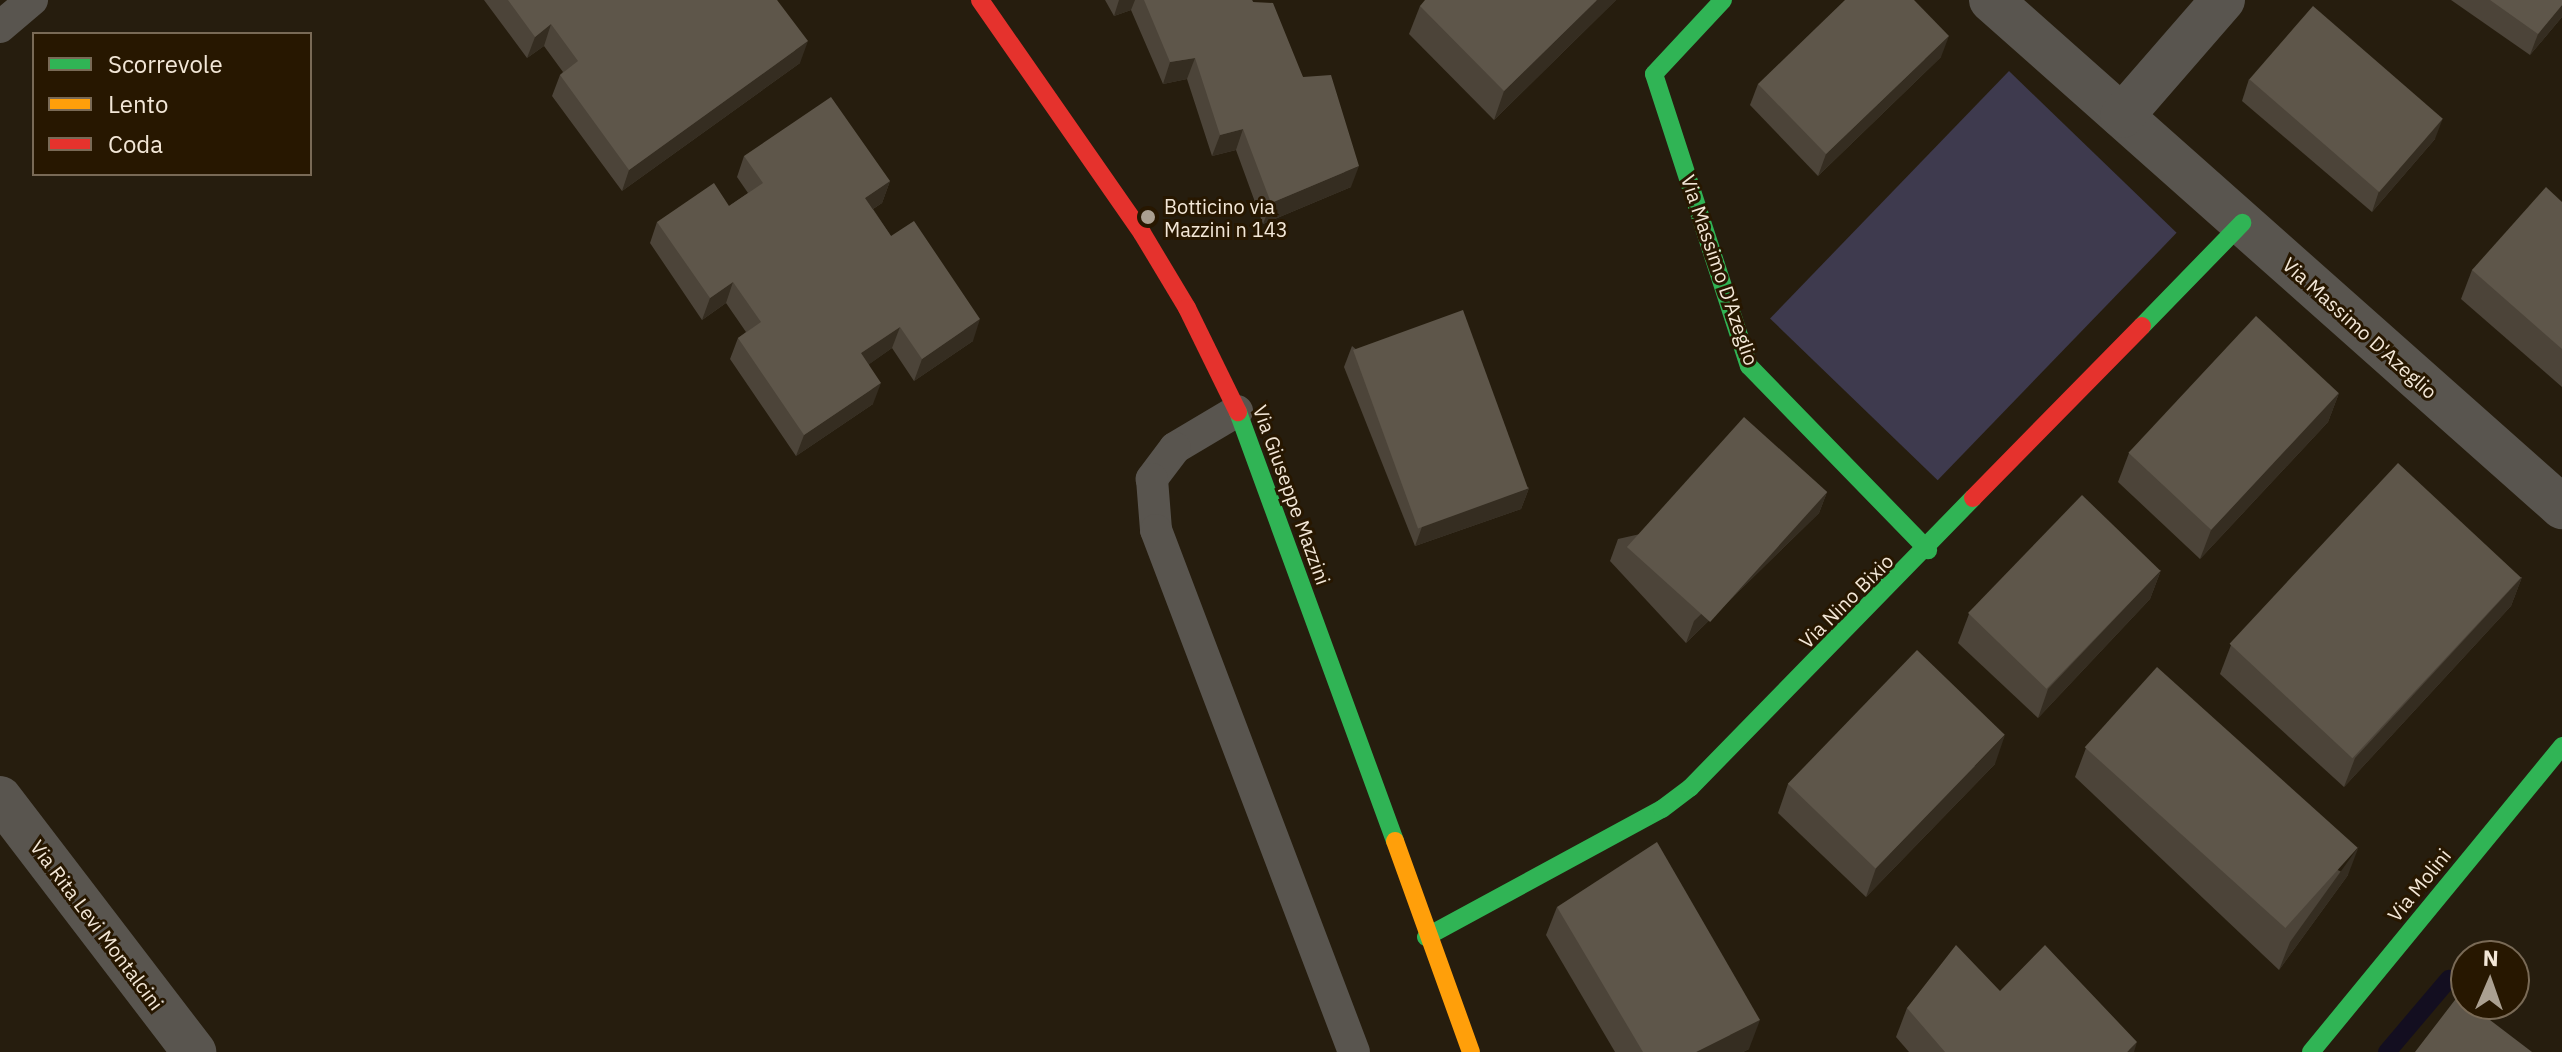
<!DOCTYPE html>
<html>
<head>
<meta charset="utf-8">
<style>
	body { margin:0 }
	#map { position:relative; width:2562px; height:1052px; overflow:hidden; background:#261d0e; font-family:"IBM Plex Sans",sans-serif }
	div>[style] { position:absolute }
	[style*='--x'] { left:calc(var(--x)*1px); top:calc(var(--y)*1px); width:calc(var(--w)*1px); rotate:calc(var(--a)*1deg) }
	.green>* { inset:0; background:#3e3a4e; transform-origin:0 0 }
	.stream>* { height:18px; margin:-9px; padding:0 9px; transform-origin:9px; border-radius:9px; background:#130e20 }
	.lane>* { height:32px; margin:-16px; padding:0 16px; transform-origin:16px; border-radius:16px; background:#59554f }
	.street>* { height:44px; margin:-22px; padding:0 22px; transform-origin:22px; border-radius:22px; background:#59554f }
	.fast>* { height:18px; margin:-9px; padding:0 9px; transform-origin:9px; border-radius:9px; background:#30b455 }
	.slow>* { height:18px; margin:-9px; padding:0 9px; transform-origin:9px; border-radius:9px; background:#ff9f0a }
	.jam>* { height:18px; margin:-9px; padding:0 9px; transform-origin:9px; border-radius:9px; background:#e5322d }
	.wall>* { inset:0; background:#4c4439 }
	.shaded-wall>* { inset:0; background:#352d21 }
	.building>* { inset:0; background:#5e564a; transform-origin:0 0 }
	.dots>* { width:22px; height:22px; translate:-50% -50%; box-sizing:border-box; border:4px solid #271700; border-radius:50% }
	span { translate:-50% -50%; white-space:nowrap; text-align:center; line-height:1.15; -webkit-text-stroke:6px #271700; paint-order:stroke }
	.poi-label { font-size:20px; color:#f3e7d7 }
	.left { translate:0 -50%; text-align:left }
	.street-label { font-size:20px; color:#f3e7d7 }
	.legend { position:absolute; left:32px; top:32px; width:280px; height:144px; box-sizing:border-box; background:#271700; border:2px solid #796a56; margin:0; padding:10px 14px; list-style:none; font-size:24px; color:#f3e7d7 }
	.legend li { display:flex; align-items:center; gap:16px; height:40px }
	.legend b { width:40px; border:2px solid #796a56 }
	.north { position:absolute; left:2450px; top:940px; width:80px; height:80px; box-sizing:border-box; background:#271700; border:2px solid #796a56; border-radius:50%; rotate:2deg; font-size:22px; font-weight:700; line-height:32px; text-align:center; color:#f3e7d7 }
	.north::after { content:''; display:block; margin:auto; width:28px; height:36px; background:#aba091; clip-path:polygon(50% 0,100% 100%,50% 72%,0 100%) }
</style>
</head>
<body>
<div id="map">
	<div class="green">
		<i style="left:2009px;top:71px;width:233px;height:344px;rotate:44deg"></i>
	</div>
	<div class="stream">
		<i style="--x:2387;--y:1052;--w:96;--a:-49.7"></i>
	</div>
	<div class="lane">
		<i style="--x:0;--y:27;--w:42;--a:-40.2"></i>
		<i style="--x:1237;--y:411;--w:72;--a:149.2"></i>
		<i style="--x:1175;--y:448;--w:39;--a:127"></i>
		<i style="--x:1152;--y:479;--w:51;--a:85.5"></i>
		<i style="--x:1156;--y:530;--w:558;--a:69.23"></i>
	</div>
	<div class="street">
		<i style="--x:1991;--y:0;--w:764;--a:41.6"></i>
		<i style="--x:2122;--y:116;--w:154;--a:-49"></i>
		<i style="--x:0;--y:798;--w:320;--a:52.6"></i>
	</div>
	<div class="fast">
		<i style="--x:1723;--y:0;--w:101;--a:133"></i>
		<i style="--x:1654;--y:74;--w:307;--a:72"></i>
		<i style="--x:1749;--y:366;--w:257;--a:45.8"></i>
		<i style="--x:2142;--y:326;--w:144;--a:-45.8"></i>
		<i style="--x:1238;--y:412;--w:457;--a:69.9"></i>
		<i style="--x:1426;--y:937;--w:268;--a:-28.5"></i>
		<i style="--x:1662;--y:809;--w:35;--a:-37"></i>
		<i style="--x:1690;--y:788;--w:405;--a:-45.7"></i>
		<i style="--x:2311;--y:1052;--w:396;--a:-50.6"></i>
	</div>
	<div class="slow">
		<i style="--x:1395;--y:841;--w:224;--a:70.2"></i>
	</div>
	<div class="jam">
		<i style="--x:980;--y:0;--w:284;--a:55.2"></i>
		<i style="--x:1142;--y:233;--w:87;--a:59"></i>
		<i style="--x:1187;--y:308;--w:116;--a:63.9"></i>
		<i style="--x:1973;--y:498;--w:241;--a:-45.5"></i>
	</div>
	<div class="wall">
		<i style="clip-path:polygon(484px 0,777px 0,800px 63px,622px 191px,552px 96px,560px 75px,563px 72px,544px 46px,527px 58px)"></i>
		<i style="clip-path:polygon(1105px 0,1252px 0,1303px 77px,1351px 187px,1263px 224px,1236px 150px,1212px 156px,1187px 79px,1163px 84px,1131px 10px,1114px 16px)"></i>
		<i style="clip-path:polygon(1616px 0,1494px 120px,1409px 34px,1420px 6px)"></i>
		<i style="clip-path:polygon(2451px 0,2562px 0,2562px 17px,2530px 55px)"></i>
		<i style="clip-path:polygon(1941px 57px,1818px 176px,1750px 105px,1758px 84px)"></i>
		<i style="clip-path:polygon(2249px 79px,2435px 139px,2372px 212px,2242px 101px)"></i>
		<i style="clip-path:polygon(744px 156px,890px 181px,882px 203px,873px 209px,891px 236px,973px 341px,914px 381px,892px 348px,869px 364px,873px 404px,796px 456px,730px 359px,738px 338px,746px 332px,726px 303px,702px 320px,650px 243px,657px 222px,729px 206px,748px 193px,737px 177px)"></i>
		<i style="clip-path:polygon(2562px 202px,2562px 387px,2461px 299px,2472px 270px)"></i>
		<i style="clip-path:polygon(1352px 346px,1529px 488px,1521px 509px,1415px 546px,1344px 367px)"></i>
		<i style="clip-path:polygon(2339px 393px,2328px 422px,2200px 559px,2118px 482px,2129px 453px)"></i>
		<i style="clip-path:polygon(1827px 492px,1819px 513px,1686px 643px,1610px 561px,1618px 539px)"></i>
		<i style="clip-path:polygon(2161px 570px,2150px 599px,2038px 718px,1958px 643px,1969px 614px)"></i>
		<i style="clip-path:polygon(2522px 577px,2511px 606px,2344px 787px,2220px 674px,2231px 645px)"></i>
		<i style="clip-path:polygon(2086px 748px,2348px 875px,2279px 970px,2075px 777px)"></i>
		<i style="clip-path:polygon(1995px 764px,1866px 897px,1778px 813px,1788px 784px)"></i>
		<i style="clip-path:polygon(1557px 907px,1749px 1049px,1743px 1052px,1615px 1052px,1546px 935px)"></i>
		<i style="clip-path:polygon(2000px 991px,2134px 1052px,1909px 1052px,1896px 1037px,1907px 1008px)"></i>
	</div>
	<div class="shaded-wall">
		<i style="clip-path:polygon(1119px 0,1135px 0,1131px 10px,1114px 16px)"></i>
		<i style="clip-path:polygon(1597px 0,1616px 0,1494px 120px,1504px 91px)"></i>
		<i style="clip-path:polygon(2562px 5px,2562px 17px,2530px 55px,2538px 34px)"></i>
		<i style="clip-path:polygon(551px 24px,544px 46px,527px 58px,535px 37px)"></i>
		<i style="clip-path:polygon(1949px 36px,1941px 57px,1818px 176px,1826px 154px)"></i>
		<i style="clip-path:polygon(808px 41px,800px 63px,622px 191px,629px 170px)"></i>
		<i style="clip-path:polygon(1195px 58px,1187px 79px,1163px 84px,1170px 62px)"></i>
		<i style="clip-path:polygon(2443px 118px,2435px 139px,2372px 212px,2379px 191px)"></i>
		<i style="clip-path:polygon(1243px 129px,1236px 150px,1212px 156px,1220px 135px)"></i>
		<i style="clip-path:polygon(1359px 166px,1351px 187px,1263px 224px,1271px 203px)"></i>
		<i style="clip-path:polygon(890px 181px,882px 203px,857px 219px,865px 198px)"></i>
		<i style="clip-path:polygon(733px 282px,726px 303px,702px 320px,710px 298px)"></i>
		<i style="clip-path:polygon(980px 319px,973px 341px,914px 381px,922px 359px)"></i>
		<i style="clip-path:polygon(900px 327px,892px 348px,854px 375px,861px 353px)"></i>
		<i style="clip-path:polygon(881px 383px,873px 404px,796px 456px,804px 435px)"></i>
		<i style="clip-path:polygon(2339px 393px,2328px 422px,2200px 559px,2211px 530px)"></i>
		<i style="clip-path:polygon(1529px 488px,1521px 509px,1415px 546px,1423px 524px)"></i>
		<i style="clip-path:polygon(1827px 492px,1819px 513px,1686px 643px,1694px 621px)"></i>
		<i style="clip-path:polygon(2161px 570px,2150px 599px,2038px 718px,2048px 689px)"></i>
		<i style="clip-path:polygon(2522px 577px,2511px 606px,2344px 787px,2355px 758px)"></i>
		<i style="clip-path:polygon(2005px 735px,1995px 764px,1866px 897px,1876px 868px)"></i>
		<i style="clip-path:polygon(2359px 846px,2348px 875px,2279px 970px,2290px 942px)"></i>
		<i style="clip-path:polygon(1760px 1020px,1749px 1049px,1743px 1052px,1696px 1052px)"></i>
		<i style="clip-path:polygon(2137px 1042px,2134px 1052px,2127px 1052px)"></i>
	</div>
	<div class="building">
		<i style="clip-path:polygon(508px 0,777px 0,808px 41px,629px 170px,560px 75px,578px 61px,551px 24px,535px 37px)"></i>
		<i style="clip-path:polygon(1144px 0,1252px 0,1253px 2px,1273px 3px,1303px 77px,1331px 75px,1359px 166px,1271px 203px,1243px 129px,1220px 135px,1195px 58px,1170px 62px)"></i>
		<i style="clip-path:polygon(1425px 0,1597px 0,1504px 91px,1420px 6px)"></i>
		<i style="clip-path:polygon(1845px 0,1914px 0,1949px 36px,1826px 154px,1758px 84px)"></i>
		<i style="clip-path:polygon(2490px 0,2562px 0,2562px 5px,2538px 34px)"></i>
		<i style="left:2313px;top:6px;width:172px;height:97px;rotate:41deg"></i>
		<i style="clip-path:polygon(831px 97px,890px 181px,865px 198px,891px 236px,914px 221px,980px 319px,922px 359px,900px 327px,861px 353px,881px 383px,804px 435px,738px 338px,761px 322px,733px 282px,710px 298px,657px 222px,714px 183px,729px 206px,763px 183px,744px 156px)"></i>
		<i style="clip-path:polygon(2546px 187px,2562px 202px,2562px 349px,2472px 270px)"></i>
		<i style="left:1463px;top:310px;width:190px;height:117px;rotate:70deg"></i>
		<i style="left:2256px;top:316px;width:113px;height:187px;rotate:43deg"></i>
		<i style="left:1744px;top:417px;width:112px;height:175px;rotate:42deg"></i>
		<i style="left:2398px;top:463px;width:168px;height:247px;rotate:43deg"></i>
		<i style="left:2082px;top:495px;width:109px;height:164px;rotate:44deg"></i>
		<i style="left:1917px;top:650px;width:122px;height:186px;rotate:44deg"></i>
		<i style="left:2157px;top:667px;width:270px;height:108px;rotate:42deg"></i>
		<i style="clip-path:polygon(1657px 842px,1760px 1020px,1696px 1052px,1643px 1052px,1557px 907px)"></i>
		<i style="clip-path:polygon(1956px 945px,2000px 991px,2045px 945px,2137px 1042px,2127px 1052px,1945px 1052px,1907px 1008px)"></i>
		<i style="clip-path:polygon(2458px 996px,2466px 1002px,2466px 1004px,2469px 1004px,2532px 1052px,2415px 1052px)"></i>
	</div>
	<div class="dots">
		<i style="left:1148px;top:217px;background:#aba091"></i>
	</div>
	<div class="poi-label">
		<span class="left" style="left:1164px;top:218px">Botticino via<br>Mazzini n 143</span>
	</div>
	<div class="street-label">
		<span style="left:1720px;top:270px;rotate:71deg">Via Massimo D'Azeglio</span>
		<span style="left:2360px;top:328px;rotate:42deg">Via Massimo D'Azeglio</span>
		<span style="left:1292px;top:495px;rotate:70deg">Via Giuseppe Mazzini</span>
		<span style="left:1846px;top:601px;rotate:-45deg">Via Nino Bixio</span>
		<span style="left:2419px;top:885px;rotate:-51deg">Via Molini</span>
		<span style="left:97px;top:925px;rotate:53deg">Via Rita Levi Montalcini</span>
	</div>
	<ul class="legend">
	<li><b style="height:10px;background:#30b455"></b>Scorrevole</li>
	<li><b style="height:10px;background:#ff9f0a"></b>Lento</li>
	<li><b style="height:10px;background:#e5322d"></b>Coda</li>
	</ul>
	<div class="north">N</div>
</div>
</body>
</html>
